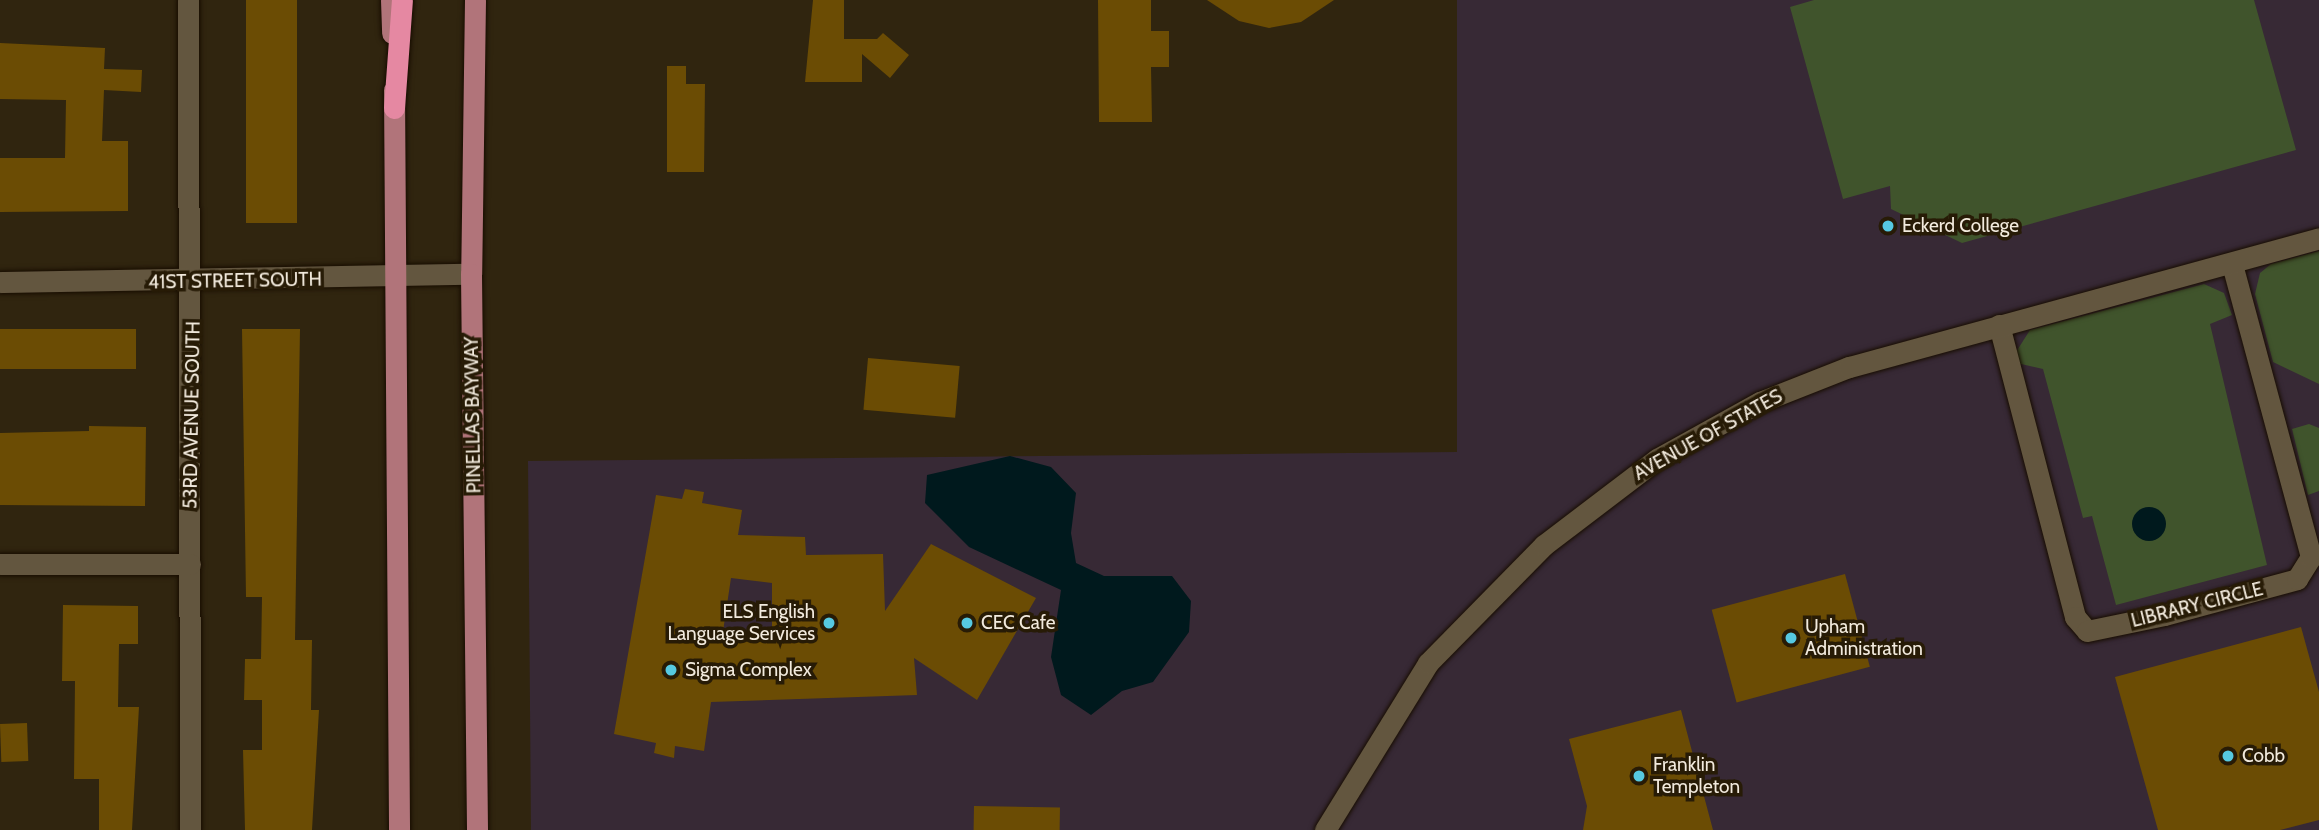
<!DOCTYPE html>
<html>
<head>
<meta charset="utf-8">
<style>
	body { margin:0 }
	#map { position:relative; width:2319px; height:830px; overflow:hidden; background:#30250f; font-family:Cabin,sans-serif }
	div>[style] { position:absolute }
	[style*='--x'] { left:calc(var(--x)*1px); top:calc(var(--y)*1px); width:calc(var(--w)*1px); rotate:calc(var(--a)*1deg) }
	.education>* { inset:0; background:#372935 }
	.green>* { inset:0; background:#40542c }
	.water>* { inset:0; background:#00191d }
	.round { border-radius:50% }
	.building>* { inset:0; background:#6b4c04; transform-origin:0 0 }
	.roads { filter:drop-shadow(0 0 2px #180d00) drop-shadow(0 0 2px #180d00) }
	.street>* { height:21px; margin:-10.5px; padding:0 10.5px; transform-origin:10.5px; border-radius:10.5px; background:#63563f }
	.primary>* { height:21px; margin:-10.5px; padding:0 10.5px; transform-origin:10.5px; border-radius:10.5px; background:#b1747a }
	.highway>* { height:21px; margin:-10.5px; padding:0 10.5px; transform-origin:10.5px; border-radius:10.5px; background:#e588a2 }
	.dots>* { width:19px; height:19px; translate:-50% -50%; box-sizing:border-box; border:4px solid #271b06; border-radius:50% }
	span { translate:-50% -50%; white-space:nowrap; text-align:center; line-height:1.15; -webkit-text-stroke:7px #271b06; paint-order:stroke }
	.poi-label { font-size:19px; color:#f2eadd }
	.left { translate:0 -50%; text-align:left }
	.right { translate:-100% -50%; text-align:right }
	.street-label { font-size:19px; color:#f2eadd }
</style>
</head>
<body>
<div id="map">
	<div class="education">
		<i style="clip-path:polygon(1457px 0,2319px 0,2319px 830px,531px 830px,528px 461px,1457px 452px)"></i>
	</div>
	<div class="green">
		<i style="clip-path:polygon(1814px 0,2254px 0,2296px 150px,1962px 243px,1891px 209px,1890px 186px,1843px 199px,1790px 7px)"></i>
		<i style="clip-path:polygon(2319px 251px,2319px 384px,2273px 362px,2255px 294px,2260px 273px,2271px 264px)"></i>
		<i style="clip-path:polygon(2204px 284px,2224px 293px,2232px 315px,2210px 324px,2267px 565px,2116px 605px,2092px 516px,2083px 518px,2043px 369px,2017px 363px,2016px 352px,2030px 330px)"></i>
		<i style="clip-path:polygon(2309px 424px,2319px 428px,2319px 491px,2308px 495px,2292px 429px)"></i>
	</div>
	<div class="water">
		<i style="clip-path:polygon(1010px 456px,1051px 467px,1076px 493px,1071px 533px,1076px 563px,1104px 576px,1172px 576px,1191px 601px,1189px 632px,1153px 682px,1122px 691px,1091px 715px,1061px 695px,1051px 657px,1061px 590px,969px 547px,925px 503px,927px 475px)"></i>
		<i class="round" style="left:2132px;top:507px;width:34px;height:34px"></i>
	</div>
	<div class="building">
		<i style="left:246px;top:0;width:51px;height:223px"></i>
		<i style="clip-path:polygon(813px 0,844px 0,844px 39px,877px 39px,883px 33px,909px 55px,890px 78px,862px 54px,862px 82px,805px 82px)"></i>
		<i style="clip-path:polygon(1098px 0,1151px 0,1151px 31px,1169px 31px,1169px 67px,1151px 67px,1152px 122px,1099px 122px)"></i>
		<i style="clip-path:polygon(1207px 0,1334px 0,1301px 22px,1269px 28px,1239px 21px)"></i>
		<i style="clip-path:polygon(0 43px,105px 48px,104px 69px,142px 70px,141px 92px,104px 90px,102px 141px,128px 141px,128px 211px,0 212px,0 158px,65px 158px,66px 100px,0 99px)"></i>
		<i style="clip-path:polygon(667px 66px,686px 66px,686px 84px,705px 84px,704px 172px,667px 172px)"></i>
		<i style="left:136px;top:329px;width:40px;height:136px;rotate:90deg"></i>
		<i style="clip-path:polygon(242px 329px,300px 329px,295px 640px,312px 640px,311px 710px,319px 710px,312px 830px,245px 830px,243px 750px,262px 750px,262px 700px,244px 700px,245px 659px,261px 659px,262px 597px,246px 597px)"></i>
		<i style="left:868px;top:358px;width:92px;height:52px;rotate:5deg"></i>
		<i style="clip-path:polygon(89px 426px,146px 427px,145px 506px,0 505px,0 433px,89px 431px)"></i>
		<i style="clip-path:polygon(evenodd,685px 489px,704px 492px,702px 503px,742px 510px,738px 535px,805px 537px,806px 555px,883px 554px,885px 611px,931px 544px,1036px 598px,977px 700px,914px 658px,917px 695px,711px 702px,704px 751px,675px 746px,674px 758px,654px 753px,656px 743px,614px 734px,656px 495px,682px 499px,685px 489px,731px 578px,772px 583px,772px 635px,722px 638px,731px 578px)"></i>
		<i style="left:1845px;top:574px;width:96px;height:138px;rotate:75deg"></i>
		<i style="clip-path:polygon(63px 605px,138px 606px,138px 644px,119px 644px,118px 707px,139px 707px,132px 830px,99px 830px,99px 779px,74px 779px,75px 681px,62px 681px)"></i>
		<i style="clip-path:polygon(2301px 627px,2319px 692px,2319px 820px,2280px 830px,2158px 830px,2115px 677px)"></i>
		<i style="clip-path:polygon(1681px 710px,1713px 830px,1583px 830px,1587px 806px,1569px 739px)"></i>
		<i style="left:27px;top:723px;width:38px;height:27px;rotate:88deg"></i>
		<i style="left:974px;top:806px;width:86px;height:24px;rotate:1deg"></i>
	</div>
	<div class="roads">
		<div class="street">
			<i style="--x:188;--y:0;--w:830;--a:89.86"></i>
			<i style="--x:0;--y:282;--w:471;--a:-1"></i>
			<i style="--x:1999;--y:325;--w:302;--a:75.4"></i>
			<i style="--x:2075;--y:617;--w:18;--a:49"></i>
			<i style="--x:2087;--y:631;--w:79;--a:-11.7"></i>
			<i style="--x:2164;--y:615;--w:138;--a:-15.1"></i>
			<i style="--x:2297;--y:579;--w:26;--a:-58"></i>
			<i style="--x:2311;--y:557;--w:303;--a:-105.1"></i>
			<i style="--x:0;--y:564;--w:190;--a:0"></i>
			<i style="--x:1325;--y:830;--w:196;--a:-58.3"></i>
			<i style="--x:1428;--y:663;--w:165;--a:-45.5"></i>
			<i style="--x:1544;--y:545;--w:142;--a:-37.3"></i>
			<i style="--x:1657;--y:459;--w:118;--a:-29"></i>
			<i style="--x:1760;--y:402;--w:96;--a:-21.5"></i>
			<i style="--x:1849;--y:367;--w:487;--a:-15.3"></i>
		</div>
		<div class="primary">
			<i style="--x:391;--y:0;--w:33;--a:88"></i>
			<i style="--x:475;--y:0;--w:274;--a:90.8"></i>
			<i style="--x:471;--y:274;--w:556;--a:89.38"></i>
			<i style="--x:394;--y:90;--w:740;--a:89.61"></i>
		</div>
		<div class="highway">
			<i style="--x:394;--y:108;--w:108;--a:-85.8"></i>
		</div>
	</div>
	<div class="dots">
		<i style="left:1888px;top:226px;background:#56c9e1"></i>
		<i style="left:829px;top:623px;background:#56c9e1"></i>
		<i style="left:967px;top:623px;background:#56c9e1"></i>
		<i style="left:1791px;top:638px;background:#56c9e1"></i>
		<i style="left:671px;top:670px;background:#56c9e1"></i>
		<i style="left:2228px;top:756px;background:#56c9e1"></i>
		<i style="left:1639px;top:776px;background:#56c9e1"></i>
	</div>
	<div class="poi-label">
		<span class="left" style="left:1902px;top:226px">Eckerd College</span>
		<span class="right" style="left:815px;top:623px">ELS English<br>Language Services</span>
		<span class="left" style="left:981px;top:623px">CEC Cafe</span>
		<span class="left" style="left:1805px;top:638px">Upham<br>Administration</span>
		<span class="left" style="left:685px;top:670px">Sigma Complex</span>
		<span class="left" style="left:2242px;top:756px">Cobb</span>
		<span class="left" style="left:1653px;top:776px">Franklin<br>Templeton</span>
	</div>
	<div class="street-label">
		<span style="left:235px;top:281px;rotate:-1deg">41ST STREET SOUTH</span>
		<span style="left:192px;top:415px;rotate:-89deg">53RD AVENUE SOUTH</span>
		<span style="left:473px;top:415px;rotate:-91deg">PINELLAS BAYWAY</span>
		<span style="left:1708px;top:435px;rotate:-29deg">AVENUE OF STATES</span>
		<span style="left:2197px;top:605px;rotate:-14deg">LIBRARY CIRCLE</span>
	</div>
</div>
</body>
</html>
